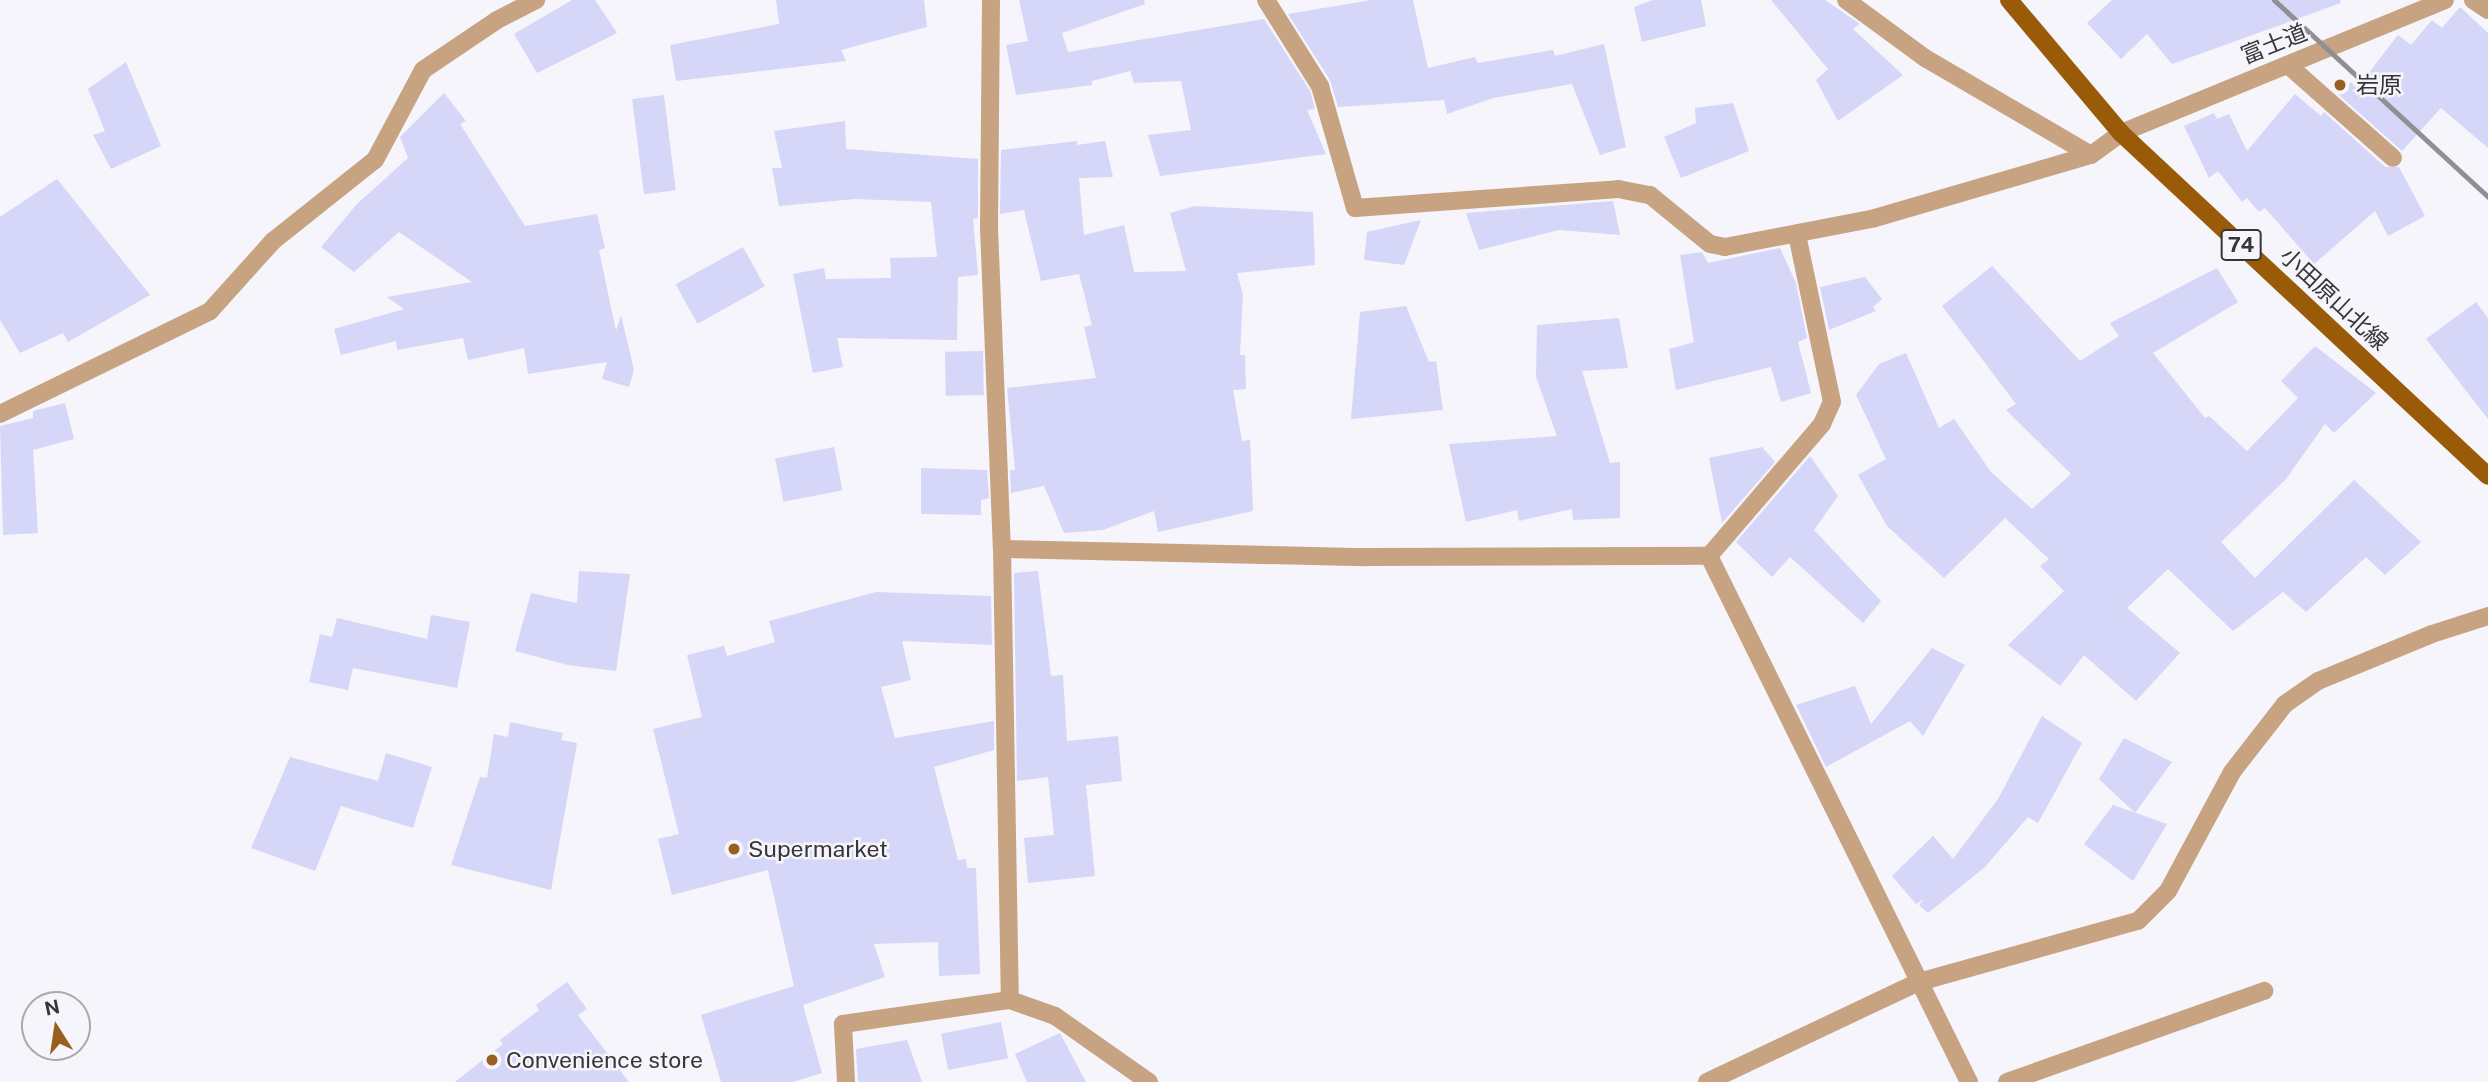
<!DOCTYPE html>
<html>
<head>
<meta charset="utf-8">
<style>
	body { margin:0 }
	#map { position:relative; width:2488px; height:1082px; overflow:hidden; background:#f5f5fb; font-family:"Public Sans","Noto Sans JP",sans-serif }
	div>[style] { position:absolute }
	[style*='--x'] { left:calc(var(--x)*1px); top:calc(var(--y)*1px); width:calc(var(--w)*1px); rotate:calc(var(--a)*1deg) }
	.building>* { inset:0; background:#d5d6f8; transform-origin:0 0 }
	.street>* { height:18px; margin:-9px; padding:0 9px; transform-origin:9px; border-radius:9px; background:#c7a382 }
	.primary>* { height:18px; margin:-9px; padding:0 9px; transform-origin:9px; border-radius:9px; background:#9a5b09 }
	.rail>* { height:5px; margin:-2.5px; padding:0 2.5px; transform-origin:2.5px; border-radius:2.5px; background:#909094 }
	.dots>* { width:19px; height:19px; translate:-50% -50%; box-sizing:border-box; border:4px solid #f5f5fb; border-radius:50% }
	span { translate:-50% -50%; white-space:nowrap; text-align:center; line-height:1.15; -webkit-text-stroke:5px #f5f5fb; paint-order:stroke }
	.shield-label span { padding:2px 5px; background:#f5f5fb; border:2px solid; border-radius:5px; -webkit-text-stroke-width:0 }
	.shield-label { font-size:21px; color:#363638; font-weight:700 }
	.street-label { font-size:23px; color:#363638 }
	.poi-label { font-size:23px; color:#363638 }
	.left { translate:0 -50%; text-align:left }
	.north { position:absolute; left:21px; top:991px; width:70px; height:70px; box-sizing:border-box; background:#f5f5fb; border:2px solid #a9a9ad; border-radius:50%; rotate:348deg; font-size:19px; font-weight:700; line-height:28px; text-align:center; color:#363638 }
	.north::after { content:''; display:block; margin:auto; width:24px; height:32px; background:#995f1e; clip-path:polygon(50% 0,100% 100%,50% 72%,0 100%) }
</style>
</head>
<body>
<div id="map">
	<div class="building">
		<i style="clip-path:polygon(572px 0,595px 0,617px 33px,537px 73px,514px 34px)"></i>
		<i style="clip-path:polygon(776px 0,924px 0,927px 27px,841px 50px,846px 61px,676px 81px,670px 45px,779px 24px)"></i>
		<i style="clip-path:polygon(1019px 0,1144px 0,1145px 4px,1062px 33px,1068px 52px,1264px 19px,1310px 91px,1315px 109px,1307px 110px,1326px 154px,1160px 176px,1148px 135px,1191px 130px,1181px 81px,1134px 83px,1130px 71px,1092px 81px,1092px 85px,1016px 95px,1006px 45px,1028px 41px)"></i>
		<i style="clip-path:polygon(1371px 0,1413px 0,1428px 68px,1475px 57px,1478px 63px,1553px 50px,1555px 56px,1604px 44px,1626px 147px,1600px 155px,1572px 84px,1493px 98px,1447px 114px,1444px 100px,1338px 107px,1330px 80px,1288px 14px)"></i>
		<i style="clip-path:polygon(1653px 0,1701px 0,1706px 26px,1642px 42px,1634px 7px)"></i>
		<i style="clip-path:polygon(1771px 0,1825px 0,1860px 24px,1853px 29px,1903px 75px,1838px 121px,1816px 80px,1828px 69px)"></i>
		<i style="clip-path:polygon(2112px 0,2340px 0,2341px 3px,2172px 64px,2147px 34px,2121px 59px,2087px 23px)"></i>
		<i style="clip-path:polygon(2460px 7px,2488px 33px,2488px 148px,2441px 108px,2402px 151px,2339px 95px,2351px 82px,2357px 88px,2398px 35px,2411px 45px,2432px 20px,2442px 28px)"></i>
		<i style="clip-path:polygon(126px 62px,161px 146px,111px 169px,93px 135px,105px 131px,88px 89px)"></i>
		<i style="clip-path:polygon(444px 93px,466px 121px,460px 124px,525px 226px,597px 214px,605px 248px,599px 250px,616px 331px,621px 315px,634px 370px,629px 387px,602px 379px,607px 362px,528px 374px,524px 348px,468px 360px,463px 338px,397px 350px,396px 341px,341px 355px,334px 329px,404px 309px,387px 297px,472px 282px,399px 232px,354px 272px,321px 247px,357px 204px,408px 158px,400px 137px)"></i>
		<i style="clip-path:polygon(2295px 94px,2321px 116px,2324px 112px,2385px 167px,2399px 167px,2425px 216px,2388px 236px,2375px 211px,2314px 264px,2265px 208px,2259px 212px,2247px 198px,2242px 202px,2218px 171px,2209px 178px,2184px 126px,2214px 113px,2217px 119px,2229px 114px,2247px 151px)"></i>
		<i style="left:664px;top:95px;width:96px;height:32px;rotate:83deg"></i>
		<i style="clip-path:polygon(1733px 103px,1749px 151px,1681px 178px,1664px 137px,1696px 123px,1695px 108px)"></i>
		<i style="clip-path:polygon(845px 121px,846px 149px,978px 159px,978px 218px,973px 219px,978px 275px,958px 277px,957px 340px,837px 338px,843px 367px,813px 373px,793px 274px,824px 268px,826px 279px,891px 278px,890px 258px,937px 257px,931px 202px,856px 199px,779px 206px,772px 168px,782px 168px,774px 131px)"></i>
		<i style="clip-path:polygon(1077px 141px,1077px 145px,1105px 141px,1113px 177px,1079px 178px,1084px 235px,1124px 225px,1134px 272px,1186px 271px,1170px 213px,1195px 206px,1313px 212px,1315px 265px,1237px 273px,1243px 294px,1240px 355px,1245px 355px,1246px 389px,1233px 390px,1242px 441px,1250px 440px,1253px 511px,1158px 532px,1154px 511px,1103px 530px,1064px 533px,1044px 486px,1011px 493px,1010px 470px,1015px 470px,1007px 388px,1096px 378px,1084px 327px,1092px 325px,1079px 274px,1041px 281px,1024px 210px,1000px 214px,1001px 150px)"></i>
		<i style="clip-path:polygon(57px 179px,150px 295px,68px 342px,63px 333px,20px 353px,0 320px,0 217px)"></i>
		<i style="clip-path:polygon(1613px 201px,1620px 235px,1559px 230px,1479px 250px,1466px 213px)"></i>
		<i style="clip-path:polygon(1421px 220px,1404px 265px,1364px 260px,1367px 232px)"></i>
		<i style="left:743px;top:247px;width:45px;height:77px;rotate:61deg"></i>
		<i style="clip-path:polygon(1780px 248px,1796px 283px,1807px 338px,1798px 342px,1811px 393px,1781px 402px,1771px 367px,1676px 390px,1669px 349px,1694px 342px,1680px 255px,1702px 252px,1708px 263px)"></i>
		<i style="clip-path:polygon(1992px 266px,2080px 361px,2119px 336px,2110px 323px,2217px 268px,2238px 302px,2153px 353px,2205px 418px,2209px 416px,2247px 451px,2298px 398px,2281px 381px,2315px 346px,2376px 393px,2334px 433px,2325px 424px,2286px 479px,2221px 542px,2255px 578px,2354px 480px,2421px 542px,2385px 575px,2366px 557px,2306px 612px,2283px 592px,2233px 631px,2168px 569px,2127px 608px,2180px 653px,2136px 701px,2084px 655px,2060px 686px,2008px 645px,2064px 591px,2040px 566px,2049px 559px,2005px 518px,1944px 578px,1887px 526px,1858px 475px,1886px 459px,1856px 395px,1879px 364px,1906px 353px,1939px 428px,1954px 419px,1991px 472px,2032px 509px,2071px 474px,2006px 410px,2016px 404px,1942px 306px)"></i>
		<i style="clip-path:polygon(1865px 277px,1882px 299px,1873px 307px,1876px 311px,1829px 330px,1820px 287px)"></i>
		<i style="clip-path:polygon(2476px 302px,2488px 318px,2488px 419px,2426px 339px)"></i>
		<i style="clip-path:polygon(1406px 306px,1429px 362px,1436px 361px,1443px 410px,1351px 419px,1360px 312px)"></i>
		<i style="clip-path:polygon(1619px 318px,1628px 368px,1582px 371px,1610px 463px,1620px 462px,1620px 518px,1573px 520px,1572px 509px,1519px 521px,1517px 510px,1466px 522px,1449px 444px,1557px 436px,1536px 377px,1537px 325px)"></i>
		<i style="left:983px;top:351px;width:44px;height:38px;rotate:89deg"></i>
		<i style="clip-path:polygon(65px 403px,74px 439px,33px 450px,38px 533px,3px 535px,0 426px,33px 418px,33px 411px)"></i>
		<i style="left:834px;top:447px;width:44px;height:60px;rotate:79deg"></i>
		<i style="clip-path:polygon(1762px 447px,1775px 462px,1722px 523px,1709px 458px)"></i>
		<i style="clip-path:polygon(1810px 456px,1838px 496px,1814px 530px,1881px 601px,1863px 623px,1790px 557px,1772px 577px,1736px 542px)"></i>
		<i style="clip-path:polygon(921px 468px,987px 470px,989px 498px,981px 500px,981px 515px,921px 514px)"></i>
		<i style="clip-path:polygon(579px 571px,630px 574px,616px 671px,568px 665px,515px 651px,531px 593px,577px 603px)"></i>
		<i style="clip-path:polygon(1038px 571px,1051px 676px,1063px 675px,1067px 741px,1118px 736px,1122px 781px,1086px 785px,1095px 876px,1028px 883px,1024px 838px,1054px 835px,1048px 777px,1017px 781px,1014px 573px)"></i>
		<i style="clip-path:polygon(876px 592px,991px 596px,992px 645px,902px 641px,911px 680px,881px 687px,895px 738px,994px 721px,994px 750px,934px 767px,958px 860px,966px 859px,967px 868px,976px 868px,980px 974px,939px 976px,938px 942px,874px 944px,885px 977px,803px 1005px,822px 1073px,793px 1082px,721px 1082px,701px 1015px,794px 986px,768px 870px,672px 895px,658px 839px,679px 834px,653px 729px,702px 717px,687px 655px,724px 646px,727px 656px,775px 642px,769px 621px)"></i>
		<i style="clip-path:polygon(431px 615px,470px 622px,457px 688px,353px 668px,348px 690px,309px 682px,320px 634px,332px 637px,337px 618px,427px 639px)"></i>
		<i style="clip-path:polygon(1932px 648px,1965px 665px,1923px 736px,1910px 721px,1826px 767px,1796px 705px,1855px 686px,1871px 724px)"></i>
		<i style="clip-path:polygon(2042px 716px,2082px 743px,2038px 823px,2028px 817px,1985px 867px,1928px 913px,1919px 905px,1924px 899px,1916px 904px,1892px 876px,1933px 836px,1953px 859px,1998px 799px)"></i>
		<i style="clip-path:polygon(510px 722px,563px 733px,561px 740px,577px 743px,551px 890px,451px 865px,480px 777px,487px 778px,494px 734px,508px 737px)"></i>
		<i style="clip-path:polygon(2124px 738px,2172px 762px,2135px 813px,2099px 779px)"></i>
		<i style="clip-path:polygon(386px 753px,432px 767px,413px 828px,341px 806px,315px 871px,251px 848px,290px 757px,378px 781px)"></i>
		<i style="clip-path:polygon(2113px 805px,2167px 824px,2133px 881px,2084px 844px)"></i>
		<i style="clip-path:polygon(567px 982px,587px 1009px,578px 1015px,629px 1082px,455px 1082px,503px 1044px,500px 1040px,539px 1010px,536px 1005px)"></i>
		<i style="left:1001px;top:1022px;width:37px;height:61px;rotate:79deg"></i>
		<i style="clip-path:polygon(1060px 1033px,1086px 1082px,1027px 1082px,1015px 1054px)"></i>
		<i style="clip-path:polygon(907px 1040px,922px 1082px,858px 1082px,856px 1049px)"></i>
	</div>
	<div class="street">
		<i style="--x:991;--y:0;--w:228;--a:90.5"></i>
		<i style="--x:989;--y:228;--w:321;--a:87.7"></i>
		<i style="--x:1002;--y:549;--w:451;--a:89"></i>
		<i style="--x:1266;--y:0;--w:102;--a:57.9"></i>
		<i style="--x:1320;--y:86;--w:127;--a:74"></i>
		<i style="--x:1355;--y:208;--w:264;--a:-4.1"></i>
		<i style="--x:1618;--y:189;--w:33;--a:11"></i>
		<i style="--x:1650;--y:195;--w:77;--a:39.2"></i>
		<i style="--x:1710;--y:244;--w:15;--a:11"></i>
		<i style="--x:1725;--y:247;--w:153;--a:-10.9"></i>
		<i style="--x:1875;--y:218;--w:225;--a:-16.3"></i>
		<i style="--x:2091;--y:155;--w:37;--a:-36"></i>
		<i style="--x:2121;--y:133;--w:350;--a:-22.3"></i>
		<i style="--x:1846;--y:0;--w:98;--a:36.3"></i>
		<i style="--x:1925;--y:58;--w:192;--a:30.3"></i>
		<i style="--x:2473;--y:0;--w:18;--a:34"></i>
		<i style="--x:2288;--y:65;--w:140;--a:41.5"></i>
		<i style="--x:0;--y:414;--w:234;--a:-26.1"></i>
		<i style="--x:210;--y:311;--w:94;--a:-48"></i>
		<i style="--x:273;--y:241;--w:130;--a:-38.5"></i>
		<i style="--x:375;--y:160;--w:102;--a:-61.9"></i>
		<i style="--x:423;--y:70;--w:89;--a:-34"></i>
		<i style="--x:497;--y:20;--w:44;--a:-27.1"></i>
		<i style="--x:1002;--y:549;--w:363;--a:1.3"></i>
		<i style="--x:1365;--y:557;--w:344;--a:-0.2"></i>
		<i style="--x:1709;--y:556;--w:174;--a:-49.4"></i>
		<i style="--x:1822;--y:424;--w:24;--a:-66"></i>
		<i style="--x:1832;--y:402;--w:172;--a:-101.8"></i>
		<i style="--x:1709;--y:556;--w:587;--a:63.7"></i>
		<i style="--x:846;--y:1082;--w:58;--a:-93"></i>
		<i style="--x:843;--y:1024;--w:169;--a:-8.2"></i>
		<i style="--x:1010;--y:1000;--w:48;--a:19.6"></i>
		<i style="--x:1055;--y:1016;--w:115;--a:35.1"></i>
		<i style="--x:1707;--y:1082;--w:234;--a:-25.3"></i>
		<i style="--x:1919;--y:982;--w:227;--a:-15.6"></i>
		<i style="--x:2138;--y:921;--w:42;--a:-45"></i>
		<i style="--x:2168;--y:891;--w:135;--a:-61.7"></i>
		<i style="--x:2232;--y:772;--w:86;--a:-52.1"></i>
		<i style="--x:2285;--y:704;--w:40;--a:-34.9"></i>
		<i style="--x:2318;--y:681;--w:123;--a:-22.4"></i>
		<i style="--x:2432;--y:634;--w:59;--a:-17.8"></i>
		<i style="--x:2007;--y:1082;--w:273;--a:-19.5"></i>
	</div>
	<div class="primary">
		<i style="--x:2009;--y:0;--w:174;--a:49.9"></i>
		<i style="--x:2121;--y:133;--w:502;--a:43.06"></i>
	</div>
	<div class="rail">
		<i style="--x:2274;--y:0;--w:291;--a:42.6"></i>
	</div>
	<div class="dots">
		<i style="left:2340px;top:85px;background:#995f1e"></i>
		<i style="left:734px;top:849px;background:#995f1e"></i>
		<i style="left:492px;top:1060px;background:#995f1e"></i>
	</div>
	<div class="shield-label">
		<span style="left:2241px;top:245px">74</span>
	</div>
	<div class="street-label">
		<span style="left:2274px;top:44px;rotate:-22deg">富士道</span>
		<span style="left:2334px;top:299px;rotate:43deg">小田原山北線</span>
	</div>
	<div class="poi-label">
		<span class="left" style="left:2356px;top:85px">岩原</span>
		<span class="left" style="left:748px;top:849px">Supermarket</span>
		<span class="left" style="left:506px;top:1060px">Convenience store</span>
	</div>
	<div class="north">N</div>
</div>
</body>
</html>
